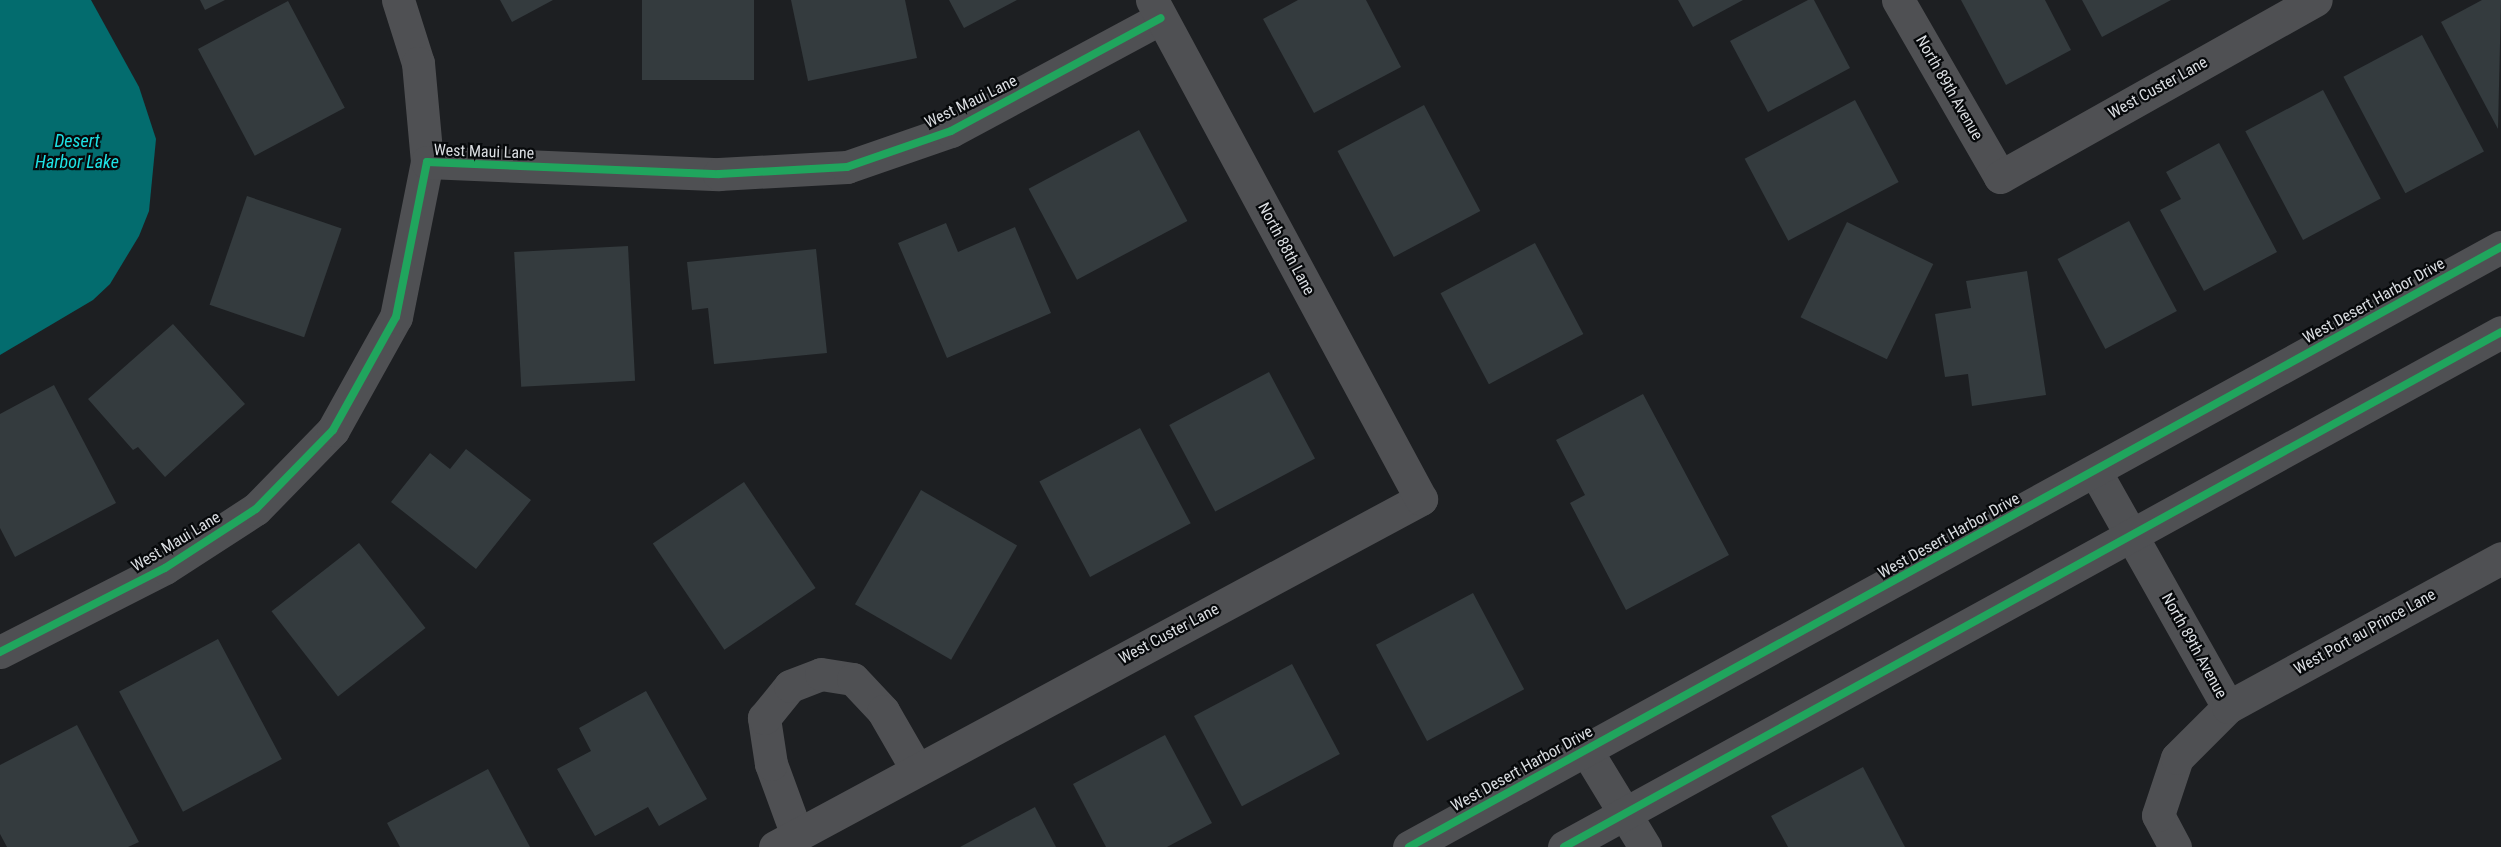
<!DOCTYPE html>
<html>
<head>
<meta charset="utf-8">
<style>
	body { margin:0 }
	#map { position:relative; width:2501px; height:847px; overflow:hidden; background:#1d1f22; font-family:"Roboto Condensed",sans-serif }
	div>[style] { position:absolute }
	[style*='--x'] { left:calc(var(--x)*1px); top:calc(var(--y)*1px); width:calc(var(--w)*1px); rotate:calc(var(--a)*1deg) }
	.water>* { inset:0; background:#036c6e }
	.building>* { inset:0; background:#343b3e; transform-origin:0 0 }
	.minor>* { height:33px; margin:-16.5px; padding:0 16.5px; transform-origin:16.5px; border-radius:16.5px; background:#4f5053 }
	.tertiary>* { height:33px; margin:-16.5px; padding:0 16.5px; transform-origin:16.5px; border-radius:16.5px; background:#4f5053 }
	.cycleway>* { height:8px; margin:-4px; padding:0 4px; transform-origin:4px; border-radius:4px; background:#20a55d }
	span { translate:-50% -50%; white-space:nowrap; text-align:center; line-height:1.15; -webkit-text-stroke:4.5px #07090b; paint-order:stroke }
	.street-label { font-size:16px; color:#dbdee2 }
	.water-label { font-size:18px; color:#1ee2e5; font-style:italic }
</style>
</head>
<body>
<div id="map">
	<div class="water">
		<i style="clip-path:polygon(0 0,91px 0,139px 87px,156px 139px,149px 211px,139px 236px,110px 284px,93px 300px,0 355px)"></i>
	</div>
	<div class="building">
		<i style="clip-path:polygon(200px 0,225px 0,205px 10px)"></i>
		<i style="clip-path:polygon(500px 0,553px 0,512px 22px)"></i>
		<i style="left:642px;top:0;width:112px;height:80px"></i>
		<i style="clip-path:polygon(791px 0,905px 0,917px 58px,808px 81px)"></i>
		<i style="clip-path:polygon(949px 0,1017px 0,964px 28px)"></i>
		<i style="clip-path:polygon(1298px 0,1366px 0,1401px 67px,1314px 113px,1263px 19px)"></i>
		<i style="clip-path:polygon(1678px 0,1743px 0,1693px 27px)"></i>
		<i style="clip-path:polygon(1808px 0,1814px 0,1850px 68px,1768px 112px,1730px 41px)"></i>
		<i style="clip-path:polygon(1961px 0,2045px 0,2071px 50px,2006px 85px)"></i>
		<i style="clip-path:polygon(2082px 0,2171px 0,2102px 37px)"></i>
		<i style="clip-path:polygon(2482px 0,2501px 0,2498px 129px,2441px 22px)"></i>
		<i style="left:288px;top:1px;width:121px;height:102px;rotate:62deg"></i>
		<i style="left:2422px;top:35px;width:132px;height:89px;rotate:62deg"></i>
		<i style="left:2323px;top:90px;width:123px;height:88px;rotate:62deg"></i>
		<i style="left:1855px;top:100px;width:93px;height:125px;rotate:62deg"></i>
		<i style="left:1424px;top:105px;width:120px;height:98px;rotate:62deg"></i>
		<i style="left:1139px;top:130px;width:103px;height:125px;rotate:62deg"></i>
		<i style="clip-path:polygon(2219px 143px,2277px 252px,2204px 291px,2160px 210px,2181px 199px,2166px 172px)"></i>
		<i style="left:247px;top:196px;width:100px;height:115px;rotate:19deg"></i>
		<i style="left:2129px;top:221px;width:102px;height:81px;rotate:62deg"></i>
		<i style="left:1847px;top:222px;width:96px;height:106px;rotate:26deg"></i>
		<i style="clip-path:polygon(946px 223px,958px 252px,1015px 227px,1051px 313px,947px 358px,898px 243px)"></i>
		<i style="left:1535px;top:243px;width:103px;height:107px;rotate:62deg"></i>
		<i style="left:628px;top:246px;width:135px;height:114px;rotate:87deg"></i>
		<i style="clip-path:polygon(816px 249px,827px 353px,714px 364px,708px 308px,692px 310px,687px 262px)"></i>
		<i style="clip-path:polygon(2027px 271px,2046px 395px,1972px 406px,1968px 374px,1945px 377px,1935px 314px,1971px 308px,1966px 281px)"></i>
		<i style="clip-path:polygon(173px 324px,245px 404px,165px 477px,138px 447px,133px 450px,88px 399px)"></i>
		<i style="left:1269px;top:372px;width:98px;height:113px;rotate:62deg"></i>
		<i style="clip-path:polygon(54px 385px,116px 503px,15px 557px,0 528px,0 414px)"></i>
		<i style="clip-path:polygon(1643px 394px,1729px 555px,1626px 610px,1570px 503px,1585px 495px,1556px 440px)"></i>
		<i style="left:1140px;top:428px;width:108px;height:114px;rotate:62deg"></i>
		<i style="clip-path:polygon(466px 449px,531px 500px,476px 569px,391px 502px,430px 453px,450px 469px)"></i>
		<i style="left:744px;top:482px;width:128px;height:110px;rotate:56deg"></i>
		<i style="left:921px;top:490px;width:111px;height:132px;rotate:30deg"></i>
		<i style="left:359px;top:543px;width:108px;height:111px;rotate:52deg"></i>
		<i style="left:1473px;top:593px;width:109px;height:110px;rotate:62deg"></i>
		<i style="left:218px;top:639px;width:136px;height:112px;rotate:62deg"></i>
		<i style="left:1292px;top:664px;width:102px;height:111px;rotate:62deg"></i>
		<i style="clip-path:polygon(646px 691px,707px 799px,659px 826px,648px 807px,595px 836px,557px 769px,591px 751px,579px 728px)"></i>
		<i style="clip-path:polygon(77px 725px,139px 842px,128px 847px,7px 847px,0 834px,0 765px)"></i>
		<i style="clip-path:polygon(1165px 735px,1212px 823px,1167px 847px,1106px 847px,1073px 784px)"></i>
		<i style="clip-path:polygon(1863px 767px,1905px 847px,1788px 847px,1771px 816px)"></i>
		<i style="clip-path:polygon(488px 769px,530px 847px,400px 847px,387px 823px)"></i>
		<i style="clip-path:polygon(1035px 807px,1056px 847px,960px 847px)"></i>
	</div>
	<div class="minor">
		<i style="--x:398;--y:0;--w:66;--a:72.4"></i>
		<i style="--x:418;--y:63;--w:99;--a:84.8"></i>
		<i style="--x:1898;--y:0;--w:204;--a:60"></i>
		<i style="--x:2000;--y:177;--w:362;--a:-29.3"></i>
		<i style="--x:2095;--y:471;--w:271;--a:60.6"></i>
		<i style="--x:0;--y:652;--w:185;--a:-27"></i>
		<i style="--x:165;--y:568;--w:108;--a:-33"></i>
		<i style="--x:256;--y:509;--w:110;--a:-45.7"></i>
		<i style="--x:333;--y:430;--w:129;--a:-60.9"></i>
		<i style="--x:396;--y:317;--w:158;--a:-78.7"></i>
		<i style="--x:427;--y:162;--w:292;--a:2.4"></i>
		<i style="--x:719;--y:174;--w:128;--a:-3.1"></i>
		<i style="--x:847;--y:167;--w:110;--a:-19.1"></i>
		<i style="--x:951;--y:131;--w:238;--a:-28.3"></i>
		<i style="--x:1586;--y:750;--w:114;--a:58.7"></i>
		<i style="--x:797;--y:835;--w:76;--a:-110.1"></i>
		<i style="--x:771;--y:764;--w:47;--a:-98.7"></i>
		<i style="--x:764;--y:718;--w:41;--a:-50.9"></i>
		<i style="--x:790;--y:686;--w:33;--a:-21"></i>
		<i style="--x:821;--y:674;--w:32;--a:9"></i>
		<i style="--x:853;--y:679;--w:44;--a:46.8"></i>
		<i style="--x:883;--y:711;--w:68;--a:60"></i>
		<i style="--x:775;--y:847;--w:734;--a:-28.31"></i>
		<i style="--x:1421;--y:499;--w:567;--a:-118.33"></i>
		<i style="--x:2175;--y:847;--w:36;--a:-118"></i>
		<i style="--x:2158;--y:815;--w:60;--a:-71.6"></i>
		<i style="--x:2177;--y:758;--w:72;--a:-45"></i>
		<i style="--x:2228;--y:707;--w:311;--a:-28.6"></i>
	</div>
	<div class="tertiary">
		<i style="--x:1409;--y:847;--w:1246;--a:-28.79"></i>
		<i style="--x:1564;--y:847;--w:1069;--a:-28.79"></i>
	</div>
	<div class="cycleway">
		<i style="--x:0;--y:652;--w:185;--a:-27"></i>
		<i style="--x:165;--y:568;--w:108;--a:-33"></i>
		<i style="--x:256;--y:509;--w:110;--a:-45.7"></i>
		<i style="--x:333;--y:430;--w:129;--a:-60.9"></i>
		<i style="--x:396;--y:317;--w:158;--a:-78.7"></i>
		<i style="--x:427;--y:162;--w:292;--a:2.4"></i>
		<i style="--x:719;--y:174;--w:128;--a:-3.1"></i>
		<i style="--x:847;--y:167;--w:110;--a:-19.1"></i>
		<i style="--x:951;--y:131;--w:238;--a:-28.3"></i>
		<i style="--x:1409;--y:847;--w:1246;--a:-28.79"></i>
		<i style="--x:1564;--y:847;--w:1069;--a:-28.79"></i>
	</div>
	<div class="street-label">
		<span style="left:1949px;top:88px;rotate:60deg">North 89th Avenue</span>
		<span style="left:2158px;top:88px;rotate:-29deg">West Custer Lane</span>
		<span style="left:971px;top:102px;rotate:-26deg">West Maui Lane</span>
		<span style="left:484px;top:152px;rotate:2deg">West Maui Lane</span>
		<span style="left:1286px;top:249px;rotate:62deg">North 88th Lane</span>
		<span style="left:2374px;top:301px;rotate:-29deg">West Desert Harbor Drive</span>
		<span style="left:1949px;top:536px;rotate:-29deg">West Desert Harbor Drive</span>
		<span style="left:176px;top:542px;rotate:-31deg">West Maui Lane</span>
		<span style="left:2365px;top:632px;rotate:-29deg">West Port au Prince Lane</span>
		<span style="left:1169px;top:634px;rotate:-28deg">West Custer Lane</span>
		<span style="left:2194px;top:646px;rotate:61deg">North 89th Avenue</span>
		<span style="left:1522px;top:769px;rotate:-29deg">West Desert Harbor Drive</span>
	</div>
	<div class="water-label">
		<span style="left:77px;top:152px">Desert<br>Harbor Lake</span>
	</div>
</div>
</body>
</html>
